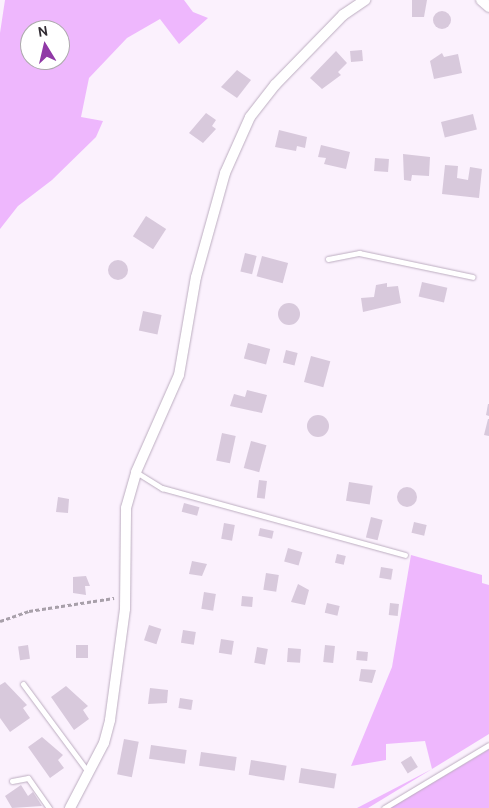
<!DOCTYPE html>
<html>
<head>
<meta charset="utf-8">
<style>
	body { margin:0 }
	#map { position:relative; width:489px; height:808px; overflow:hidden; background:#fbf1fd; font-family:Cabin,sans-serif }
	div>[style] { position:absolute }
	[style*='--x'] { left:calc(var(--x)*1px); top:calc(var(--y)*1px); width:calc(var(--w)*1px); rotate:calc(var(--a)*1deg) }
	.green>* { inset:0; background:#eeb7fd }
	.building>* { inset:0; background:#d8c9dc; transform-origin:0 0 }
	.round { border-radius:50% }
	.path>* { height:2.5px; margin-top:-1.25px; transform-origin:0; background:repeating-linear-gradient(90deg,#a8a0aa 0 4px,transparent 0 6.5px) }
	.roads { filter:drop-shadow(0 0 1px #bcadc0) drop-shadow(0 0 1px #bcadc0) }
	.service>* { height:5px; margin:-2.5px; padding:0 2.5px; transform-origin:2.5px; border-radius:2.5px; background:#fff }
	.minor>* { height:10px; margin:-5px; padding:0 5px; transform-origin:5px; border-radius:5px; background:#fff }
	span { translate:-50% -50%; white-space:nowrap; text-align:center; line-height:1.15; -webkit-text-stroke:4.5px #fff; paint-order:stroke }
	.north { position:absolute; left:20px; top:20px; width:50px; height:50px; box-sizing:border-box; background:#fff; border:1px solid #adabad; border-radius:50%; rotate:351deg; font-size:14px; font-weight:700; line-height:20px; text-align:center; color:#322c33 }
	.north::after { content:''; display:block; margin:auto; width:18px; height:22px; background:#9039a6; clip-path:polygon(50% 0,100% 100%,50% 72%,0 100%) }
</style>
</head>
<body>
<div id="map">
	<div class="green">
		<i style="clip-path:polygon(evenodd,5px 0,184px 0,193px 12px,208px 18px,179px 44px,160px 19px,127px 38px,89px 78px,81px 117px,103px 121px,96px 137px,52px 180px,18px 206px,0 229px,0 33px,5px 0,30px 30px,60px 30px,60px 60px,30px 60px,30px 30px)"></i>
		<i style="clip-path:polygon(411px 555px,482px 575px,482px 583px,489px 585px,489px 734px,432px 769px,368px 808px,357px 808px,432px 769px,425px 741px,386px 744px,386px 760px,351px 766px,392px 667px)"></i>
		<i style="clip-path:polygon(489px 749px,489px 808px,389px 808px,471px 760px)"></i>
	</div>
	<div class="building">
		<i style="clip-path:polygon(412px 0,427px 0,424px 17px,412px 17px)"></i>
		<i class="round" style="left:433px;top:11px;width:18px;height:18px"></i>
		<i style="left:362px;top:50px;width:11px;height:12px;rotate:85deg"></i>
		<i style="clip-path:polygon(336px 51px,347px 63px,338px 72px,341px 75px,322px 89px,310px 78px)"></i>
		<i style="clip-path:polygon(442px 53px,444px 57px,458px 54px,462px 73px,434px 79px,430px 61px)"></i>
		<i style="clip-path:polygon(237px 70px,251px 80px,237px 98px,221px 87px)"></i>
		<i style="clip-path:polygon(206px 113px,216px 120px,212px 126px,216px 129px,203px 143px,189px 133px)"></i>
		<i style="left:473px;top:114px;width:16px;height:33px;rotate:76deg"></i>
		<i style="clip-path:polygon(279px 130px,307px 137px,305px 148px,297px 146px,296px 151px,275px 147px)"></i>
		<i style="clip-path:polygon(321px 145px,350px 152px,346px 169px,324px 164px,326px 158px,318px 157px)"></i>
		<i style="clip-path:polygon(403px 154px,430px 157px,429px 176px,412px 175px,411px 181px,404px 180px)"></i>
		<i style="left:375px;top:158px;width:14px;height:13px;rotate:4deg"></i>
		<i style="clip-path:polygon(445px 165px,458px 166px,457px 178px,468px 180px,470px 167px,482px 169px,479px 198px,442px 194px)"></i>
		<i style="left:146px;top:216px;width:24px;height:24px;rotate:33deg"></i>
		<i style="left:245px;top:253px;width:12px;height:19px;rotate:14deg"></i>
		<i style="left:262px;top:256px;width:27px;height:21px;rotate:15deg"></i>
		<i class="round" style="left:108px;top:260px;width:20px;height:20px"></i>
		<i style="left:422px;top:282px;width:26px;height:15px;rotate:13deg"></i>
		<i style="clip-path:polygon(387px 283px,387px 287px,398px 286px,401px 303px,363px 312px,361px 298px,374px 297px,376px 285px)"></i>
		<i class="round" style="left:278px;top:303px;width:22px;height:22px"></i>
		<i style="left:143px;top:311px;width:19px;height:20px;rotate:12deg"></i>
		<i style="left:248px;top:343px;width:23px;height:16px;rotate:15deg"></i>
		<i style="left:286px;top:350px;width:12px;height:13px;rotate:14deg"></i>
		<i style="left:311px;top:356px;width:20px;height:27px;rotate:15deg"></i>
		<i style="clip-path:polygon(247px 390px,267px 395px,262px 413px,230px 406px,234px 394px,245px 397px)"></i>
		<i style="clip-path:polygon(488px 404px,489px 404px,489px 416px,486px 415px)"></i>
		<i class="round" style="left:307px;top:415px;width:22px;height:22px"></i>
		<i style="clip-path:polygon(488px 419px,489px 419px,489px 436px,484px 435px)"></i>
		<i style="left:222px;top:433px;width:14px;height:28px;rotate:12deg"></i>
		<i style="left:251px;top:441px;width:16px;height:28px;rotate:15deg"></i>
		<i style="left:259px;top:480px;width:8px;height:18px;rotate:7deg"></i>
		<i style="left:349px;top:482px;width:24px;height:19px;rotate:9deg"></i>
		<i class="round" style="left:397px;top:487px;width:20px;height:20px"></i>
		<i style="clip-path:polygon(58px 497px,69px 499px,68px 513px,56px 512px)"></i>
		<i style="left:184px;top:503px;width:16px;height:9px;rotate:15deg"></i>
		<i style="left:371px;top:517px;width:12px;height:21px;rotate:14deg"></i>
		<i style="left:414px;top:522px;width:13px;height:11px;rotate:13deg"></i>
		<i style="left:224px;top:523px;width:11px;height:16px;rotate:10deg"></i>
		<i style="left:260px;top:528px;width:14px;height:8px;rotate:12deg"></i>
		<i style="left:288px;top:548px;width:15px;height:14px;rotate:16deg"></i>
		<i style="left:337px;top:554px;width:9px;height:9px;rotate:13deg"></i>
		<i style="clip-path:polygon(192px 561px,207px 564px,202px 576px,189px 574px)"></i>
		<i style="left:381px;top:567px;width:12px;height:11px;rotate:9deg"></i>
		<i style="left:266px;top:573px;width:13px;height:17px;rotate:9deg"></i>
		<i style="clip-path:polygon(86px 576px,90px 586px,85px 586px,86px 595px,73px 593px,73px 577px)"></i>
		<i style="clip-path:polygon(298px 584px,309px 590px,305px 605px,291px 602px)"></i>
		<i style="left:204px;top:592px;width:12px;height:17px;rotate:9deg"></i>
		<i style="left:242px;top:596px;width:11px;height:10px;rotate:5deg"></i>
		<i style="left:327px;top:603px;width:13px;height:10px;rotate:13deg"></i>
		<i style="left:390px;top:603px;width:9px;height:12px;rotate:6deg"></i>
		<i style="left:149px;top:625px;width:13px;height:16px;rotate:18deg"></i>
		<i style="left:183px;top:630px;width:13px;height:13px;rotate:9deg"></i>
		<i style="left:221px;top:639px;width:13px;height:14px;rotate:9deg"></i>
		<i style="left:28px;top:645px;width:14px;height:10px;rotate:82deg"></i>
		<i style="left:76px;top:645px;width:12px;height:13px"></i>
		<i style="left:325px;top:645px;width:10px;height:17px;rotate:6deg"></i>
		<i style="left:257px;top:647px;width:11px;height:16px;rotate:10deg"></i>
		<i style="left:288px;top:648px;width:13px;height:14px;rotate:4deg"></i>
		<i style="left:357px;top:651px;width:11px;height:9px;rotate:5deg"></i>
		<i style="clip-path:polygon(361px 669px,376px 670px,372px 683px,359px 681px)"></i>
		<i style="clip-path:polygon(5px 682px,27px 705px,23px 708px,30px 718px,10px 732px,0 718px,0 685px)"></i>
		<i style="clip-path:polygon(66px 686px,88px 706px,83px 710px,89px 719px,74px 730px,51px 697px)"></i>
		<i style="clip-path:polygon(150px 688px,168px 690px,167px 703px,148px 704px)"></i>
		<i style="left:180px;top:698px;width:13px;height:10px;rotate:9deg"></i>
		<i style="clip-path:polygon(42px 737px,63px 755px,58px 760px,64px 768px,50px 778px,28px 747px)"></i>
		<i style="left:124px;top:739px;width:15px;height:36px;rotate:11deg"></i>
		<i style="left:151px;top:745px;width:36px;height:14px;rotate:8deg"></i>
		<i style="left:201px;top:752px;width:36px;height:14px;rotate:8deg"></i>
		<i style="left:411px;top:756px;width:13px;height:12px;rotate:58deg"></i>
		<i style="left:251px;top:760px;width:36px;height:15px;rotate:9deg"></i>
		<i style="left:301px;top:768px;width:36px;height:15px;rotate:9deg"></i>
		<i style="clip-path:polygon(21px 785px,28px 796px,33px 792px,42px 806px,12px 808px,5px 796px)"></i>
	</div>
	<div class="path">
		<i style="--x:0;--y:621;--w:31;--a:-19"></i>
		<i style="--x:29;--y:611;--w:86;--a:-8.7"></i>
	</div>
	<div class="roads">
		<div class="service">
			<i style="--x:328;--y:259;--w:32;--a:-11"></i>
			<i style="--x:359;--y:253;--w:116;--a:11.9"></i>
			<i style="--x:136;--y:472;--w:31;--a:32"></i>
			<i style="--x:162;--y:488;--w:252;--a:15.4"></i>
			<i style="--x:23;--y:684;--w:109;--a:53.5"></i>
			<i style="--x:12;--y:781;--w:16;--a:-11"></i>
			<i style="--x:28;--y:778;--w:37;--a:55"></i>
			<i style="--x:384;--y:808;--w:122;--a:-31"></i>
		</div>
		<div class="minor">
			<i style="--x:481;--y:0;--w:11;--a:41"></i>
			<i style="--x:70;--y:808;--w:73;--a:-62.4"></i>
			<i style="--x:104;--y:743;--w:24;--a:-75"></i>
			<i style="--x:110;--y:720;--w:112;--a:-82.3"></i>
			<i style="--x:125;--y:609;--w:101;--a:-89.4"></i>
			<i style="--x:126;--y:508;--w:37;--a:-74"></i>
			<i style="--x:136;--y:472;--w:106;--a:-66.1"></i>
			<i style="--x:179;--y:375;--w:99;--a:-80.2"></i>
			<i style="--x:196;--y:277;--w:108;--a:-74.4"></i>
			<i style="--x:225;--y:173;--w:61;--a:-65.9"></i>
			<i style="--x:250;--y:117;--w:41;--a:-52"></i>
			<i style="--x:275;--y:85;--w:98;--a:-45.8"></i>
			<i style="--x:343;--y:15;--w:27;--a:-34"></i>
		</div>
	</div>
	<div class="north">N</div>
</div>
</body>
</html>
